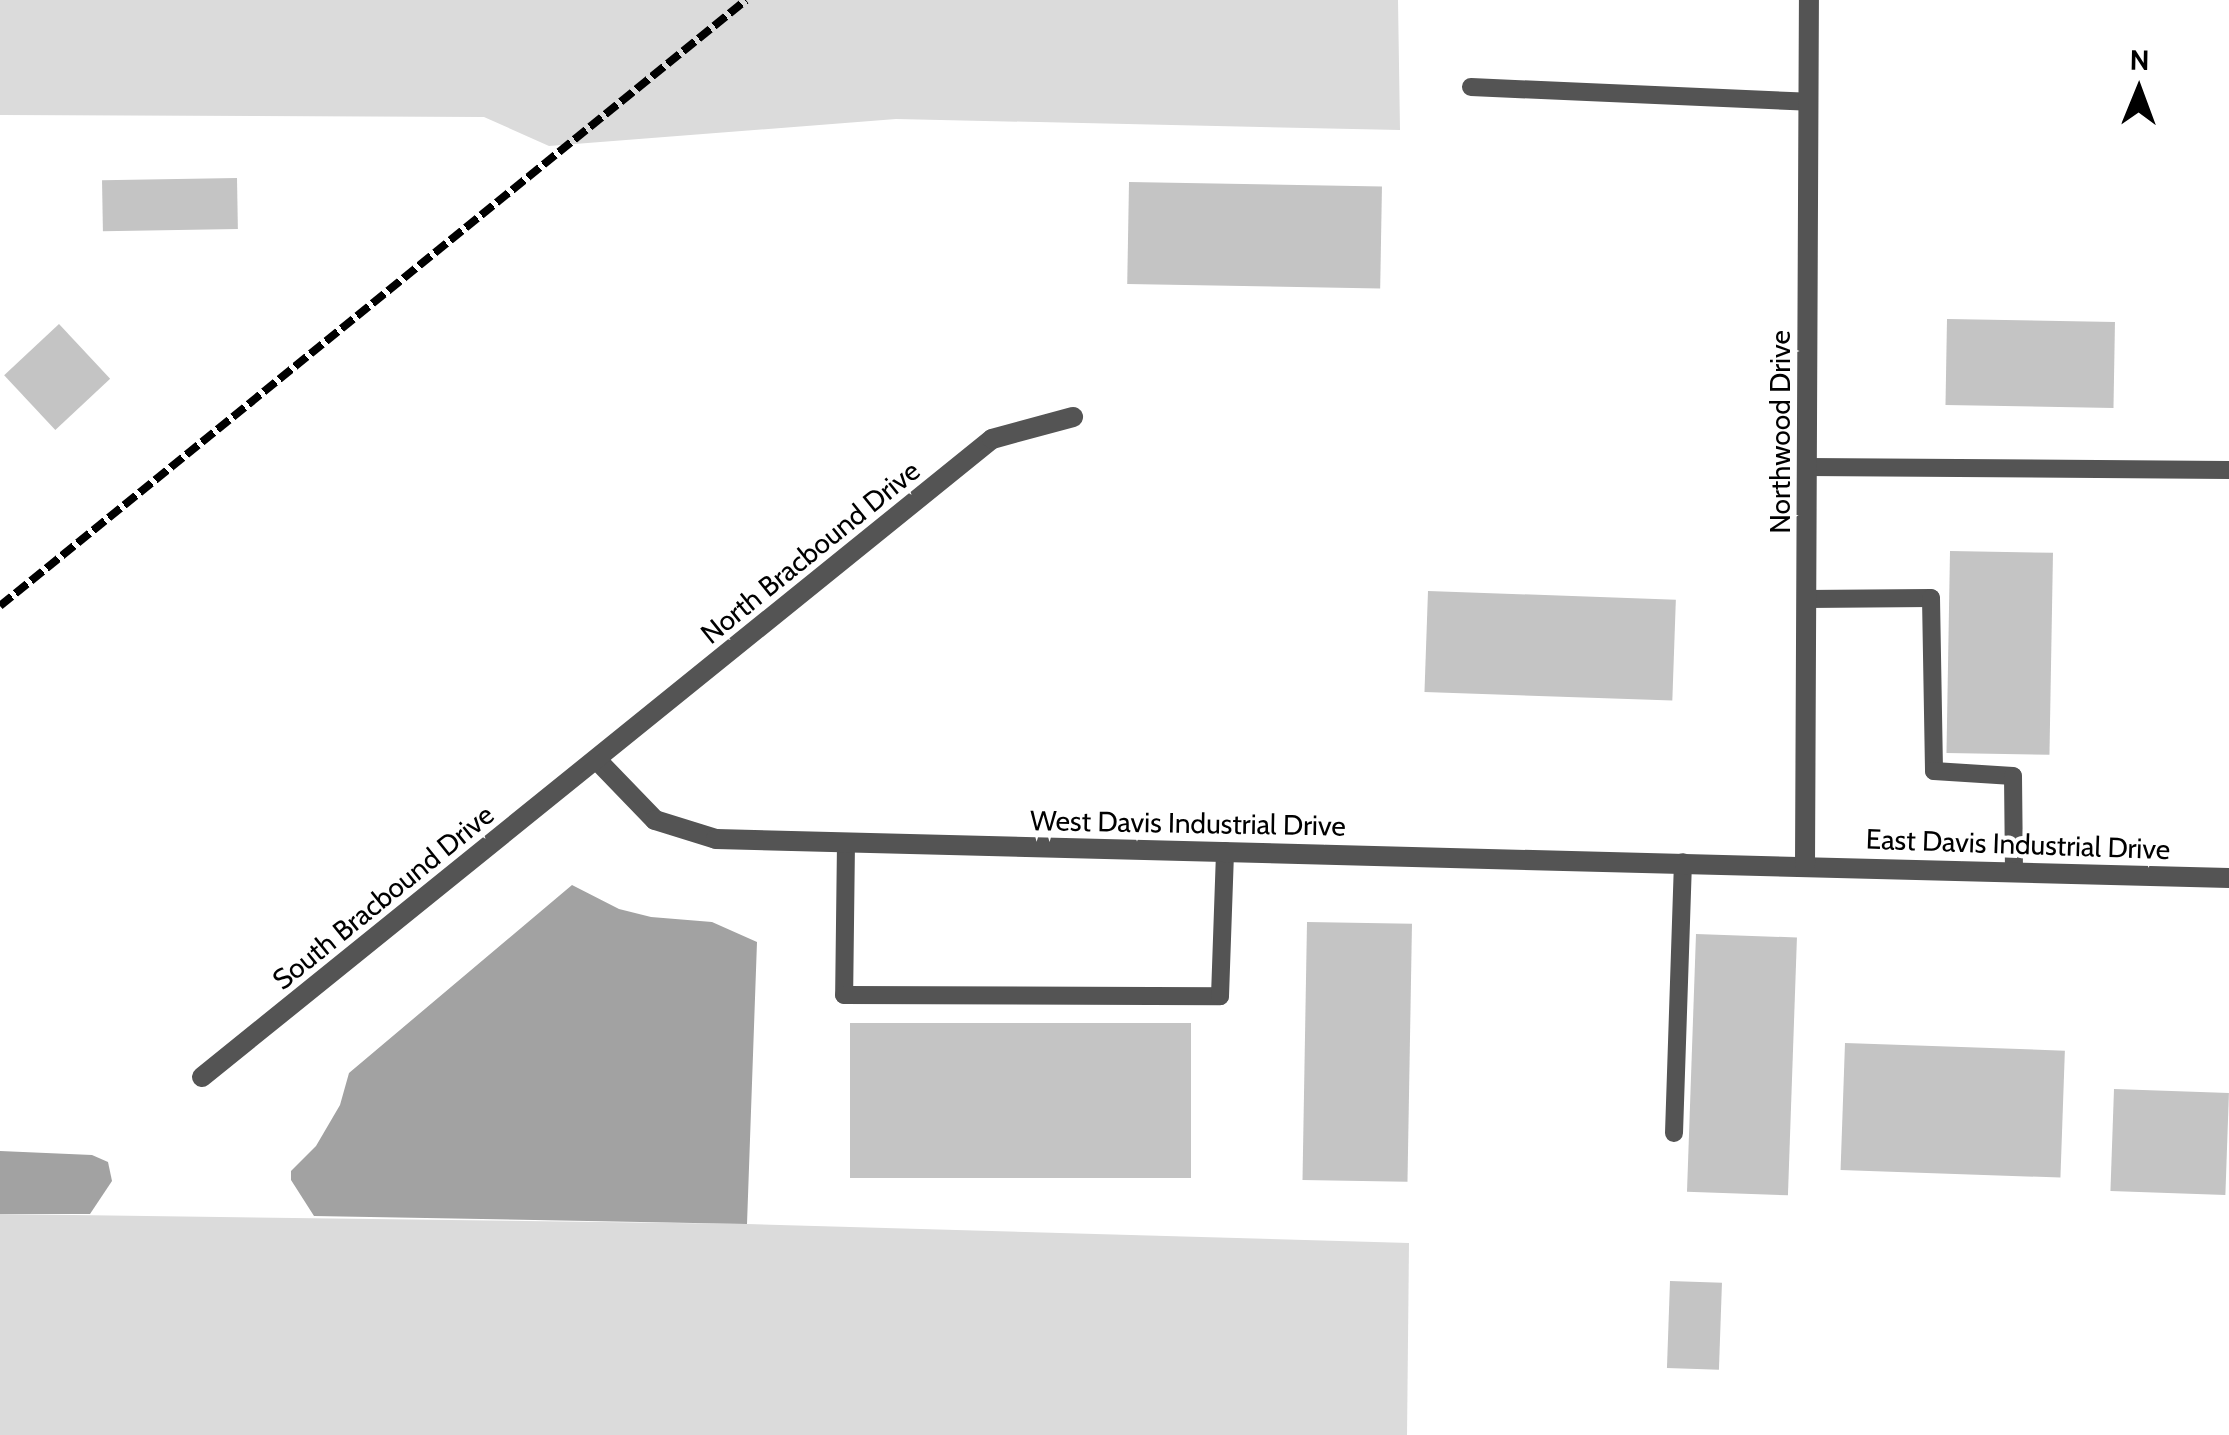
<!DOCTYPE html>
<html>
<head>
<meta charset="utf-8">
<style>
	body { margin:0 }
	#map { position:relative; width:2229px; height:1435px; overflow:hidden; background:#fff; font-family:Cabin,sans-serif }
	div>[style] { position:absolute }
	[style*='--x'] { left:calc(var(--x)*1px); top:calc(var(--y)*1px); width:calc(var(--w)*1px); rotate:calc(var(--a)*1deg) }
	.green>* { inset:0; background:#dbdbdb }
	.water>* { inset:0; background:#a2a2a2 }
	.building>* { inset:0; background:#c4c4c4; transform-origin:0 0 }
	.lane>* { height:18px; margin:-9px; padding:0 9px; transform-origin:9px; border-radius:9px; background:#545454 }
	.street>* { height:20px; margin:-10px; padding:0 10px; transform-origin:10px; border-radius:10px; background:#545454 }
	.rail>* { height:8px; margin-top:-4px; transform-origin:0; background:repeating-linear-gradient(90deg,#000 0 15px,transparent 0 20px) }
	span { translate:-50% -50%; white-space:nowrap; text-align:center; line-height:1.15; -webkit-text-stroke:8px #fff; paint-order:stroke }
	.street-label { font-size:28px; color:#000 }
	.north { position:absolute; left:2089px; top:40px; width:100px; height:100px; -webkit-text-stroke:8px #fff; paint-order:stroke; rotate:1deg; font-size:28px; font-weight:700; line-height:40px; text-align:center; color:#000 }
	.north::after { content:''; display:block; margin:auto; width:35px; height:45px; background:#000; clip-path:polygon(50% 0,100% 100%,50% 72%,0 100%) }
</style>
</head>
<body>
<div id="map">
	<div class="green">
		<i style="clip-path:polygon(0 0,1398px 0,1400px 130px,896px 119px,549px 146px,484px 117px,0 115px)"></i>
		<i style="clip-path:polygon(0 1214px,747px 1224px,1409px 1243px,1407px 1435px,0 1435px)"></i>
	</div>
	<div class="water">
		<i style="clip-path:polygon(572px 885px,619px 909px,651px 917px,712px 922px,757px 942px,747px 1224px,314px 1216px,291px 1180px,291px 1171px,316px 1146px,340px 1105px,349px 1073px)"></i>
		<i style="clip-path:polygon(0 1151px,92px 1155px,108px 1162px,112px 1181px,90px 1214px,0 1214px)"></i>
	</div>
	<div class="building">
		<i style="left:237px;top:178px;width:51px;height:135px;rotate:89deg"></i>
		<i style="left:1129px;top:182px;width:253px;height:102px;rotate:1deg"></i>
		<i style="left:1947px;top:319px;width:168px;height:86px;rotate:1deg"></i>
		<i style="left:59px;top:324px;width:75px;height:75px;rotate:47deg"></i>
		<i style="left:1950px;top:551px;width:103px;height:202px;rotate:1deg"></i>
		<i style="left:1428px;top:591px;width:248px;height:101px;rotate:2deg"></i>
		<i style="left:1307px;top:922px;width:105px;height:258px;rotate:1deg"></i>
		<i style="left:1696px;top:934px;width:101px;height:258px;rotate:2deg"></i>
		<i style="left:850px;top:1023px;width:341px;height:155px"></i>
		<i style="left:1845px;top:1043px;width:220px;height:127px;rotate:2deg"></i>
		<i style="left:2114px;top:1089px;width:115px;height:102px;rotate:2deg"></i>
		<i style="left:1670px;top:1281px;width:52px;height:87px;rotate:2deg"></i>
	</div>
	<div class="lane">
		<i style="--x:1471;--y:87;--w:338;--a:2.5"></i>
		<i style="--x:1807;--y:467;--w:422;--a:0.4"></i>
		<i style="--x:1806;--y:599;--w:125;--a:-0.5"></i>
		<i style="--x:1931;--y:598;--w:173;--a:89"></i>
		<i style="--x:1934;--y:771;--w:79;--a:3.6"></i>
		<i style="--x:2013;--y:776;--w:96;--a:89.4"></i>
		<i style="--x:846;--y:842;--w:153;--a:90.7"></i>
		<i style="--x:844;--y:995;--w:376;--a:0.2"></i>
		<i style="--x:1220;--y:996;--w:145;--a:-88"></i>
		<i style="--x:1674;--y:1133;--w:271;--a:-88.1"></i>
	</div>
	<div class="street">
		<i style="--x:598;--y:761;--w:82;--a:46"></i>
		<i style="--x:655;--y:820;--w:64;--a:17.3"></i>
		<i style="--x:716;--y:839;--w:1514;--a:1.48"></i>
		<i style="--x:1805;--y:865;--w:865;--a:-89.74"></i>
		<i style="--x:202;--y:1077;--w:1015;--a:-38.92"></i>
		<i style="--x:992;--y:439;--w:84;--a:-15.2"></i>
	</div>
	<div class="rail">
		<i style="--x:0;--y:606;--w:961;--a:-39.09"></i>
	</div>
	<div class="street-label">
		<span style="left:1780px;top:432px;rotate:-90deg">Northwood Drive</span>
		<span style="left:810px;top:552px;rotate:-39deg">North Bracbound Drive</span>
		<span style="left:1188px;top:823px;rotate:1deg">West Davis Industrial Drive</span>
		<span style="left:2018px;top:844px;rotate:2deg">East Davis Industrial Drive</span>
		<span style="left:383px;top:897px;rotate:-39deg">South Bracbound Drive</span>
	</div>
	<div class="north">N</div>
</div>
</body>
</html>
